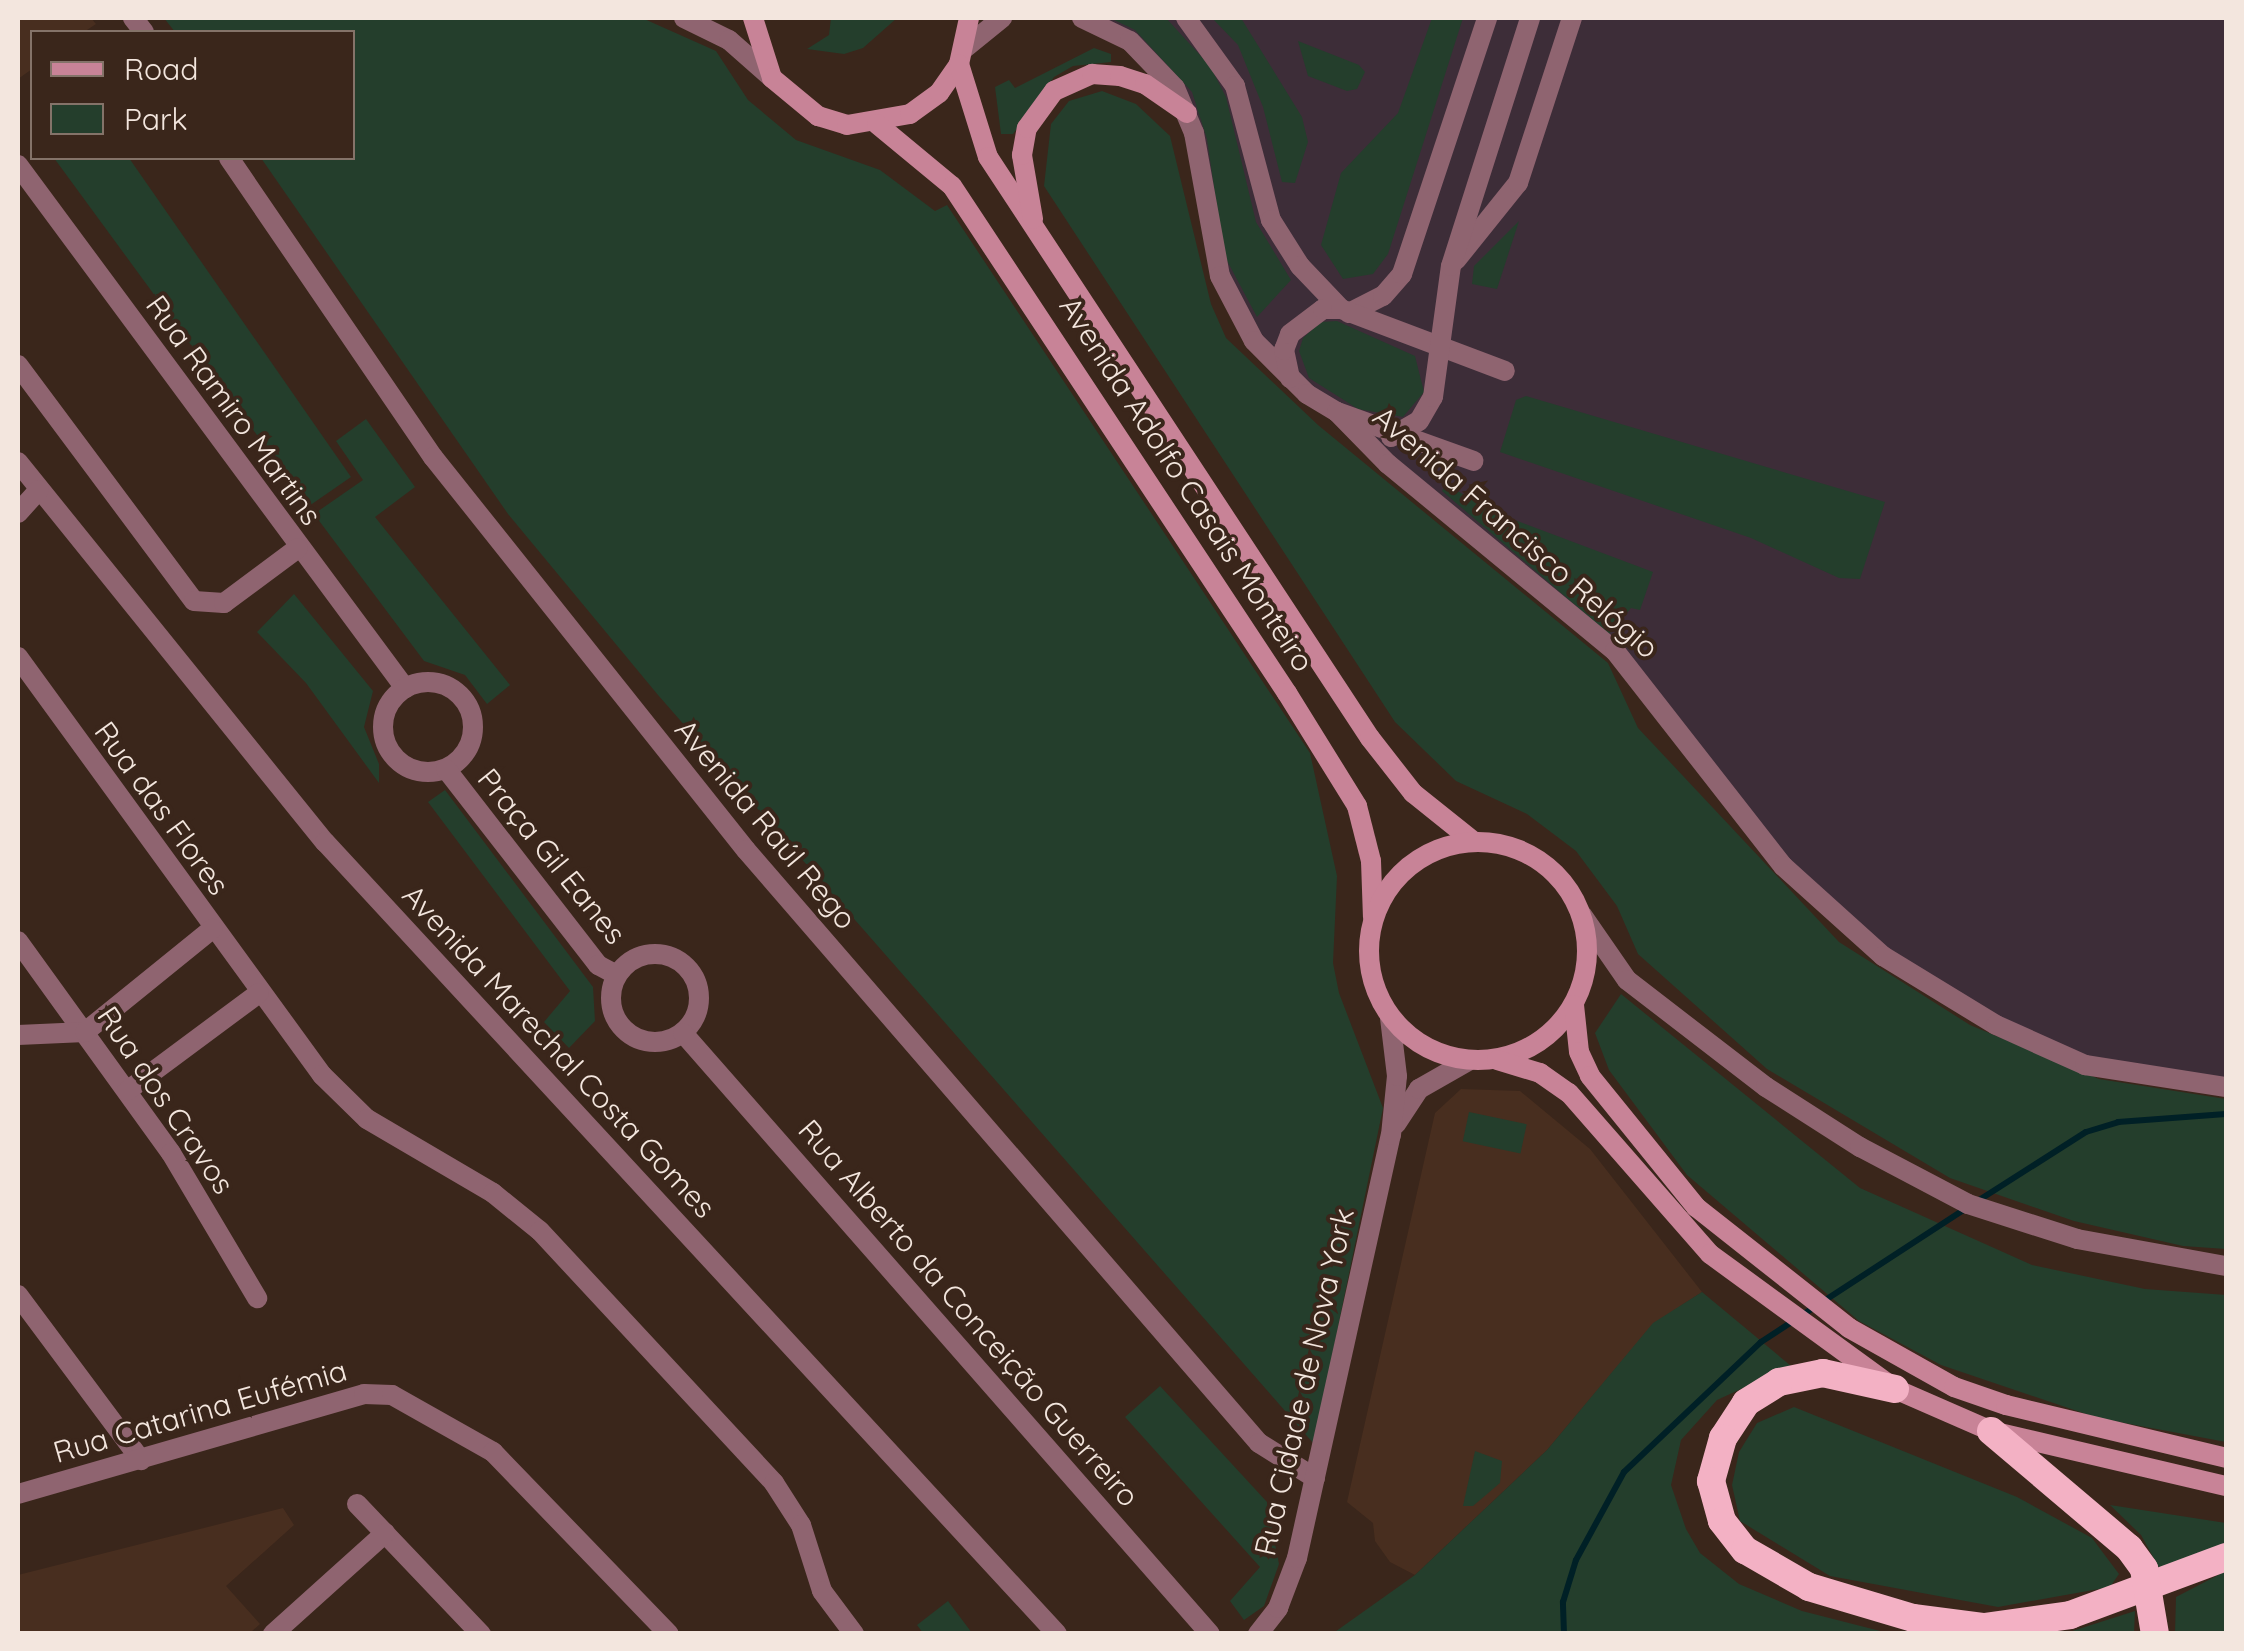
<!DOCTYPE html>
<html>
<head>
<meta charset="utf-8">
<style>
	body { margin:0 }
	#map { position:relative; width:2244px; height:1651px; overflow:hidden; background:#3a261b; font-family:Quicksand,sans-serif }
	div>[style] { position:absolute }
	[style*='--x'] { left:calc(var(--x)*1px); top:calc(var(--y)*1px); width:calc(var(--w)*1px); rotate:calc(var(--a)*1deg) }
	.commercial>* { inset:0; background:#3d2d38 }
	.built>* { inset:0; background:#482e1f }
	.green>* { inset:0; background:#243e2c; transform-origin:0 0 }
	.stream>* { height:6px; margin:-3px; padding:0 3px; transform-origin:3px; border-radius:3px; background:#002026 }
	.minor>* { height:20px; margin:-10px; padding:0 10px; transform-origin:10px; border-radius:10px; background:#8f6470 }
	.minor>.ring { margin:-10px; padding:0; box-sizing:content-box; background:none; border:20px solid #8f6470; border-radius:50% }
	.tertiary>* { height:20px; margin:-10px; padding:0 10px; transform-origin:10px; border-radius:10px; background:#8f6470 }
	.secondary>* { height:20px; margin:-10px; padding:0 10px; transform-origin:10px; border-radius:10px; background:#c88397 }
	.secondary>.ring { margin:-10px; padding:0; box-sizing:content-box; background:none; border:20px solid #c88397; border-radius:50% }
	.trunk>* { height:28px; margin:-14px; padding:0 14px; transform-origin:14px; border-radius:14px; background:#f3b1c4 }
	span { translate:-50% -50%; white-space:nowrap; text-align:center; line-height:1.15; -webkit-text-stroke:8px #3a261b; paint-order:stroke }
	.street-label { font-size:30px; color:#f3e6de }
	.frame { position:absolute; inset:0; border:20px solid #f3e6de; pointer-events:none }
	.legend { position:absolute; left:30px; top:30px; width:325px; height:130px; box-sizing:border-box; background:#3a261b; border:2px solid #847369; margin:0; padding:12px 18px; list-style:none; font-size:30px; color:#f3e6de }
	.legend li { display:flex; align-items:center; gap:20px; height:50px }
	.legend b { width:50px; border:2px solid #847369 }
</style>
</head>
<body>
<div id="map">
	<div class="commercial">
		<i style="clip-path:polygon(1082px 18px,2226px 18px,2226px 1087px,2085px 1065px,1883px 956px,1783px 866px,1636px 672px,1489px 549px,1240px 319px,1198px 154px,1149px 56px)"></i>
	</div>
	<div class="built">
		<i style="clip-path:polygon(18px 18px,91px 18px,96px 24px,84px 32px,32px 32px,32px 69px,18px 79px)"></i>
		<i style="clip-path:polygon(1461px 1089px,1520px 1091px,1590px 1149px,1702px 1292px,1653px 1324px,1547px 1450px,1415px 1575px,1390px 1562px,1375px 1541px,1373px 1523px,1347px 1502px,1435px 1113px)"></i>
		<i style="clip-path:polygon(283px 1508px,294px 1525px,226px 1586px,260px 1624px,250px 1633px,18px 1634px,18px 1575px)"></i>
	</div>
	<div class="green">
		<i style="clip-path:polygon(164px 18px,642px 18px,716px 51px,748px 100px,796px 140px,880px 170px,935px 211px,947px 205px,1310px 753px,1337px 876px,1333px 963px,1339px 993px,1383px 1108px,1314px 1444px,658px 695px,508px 514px,261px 158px,352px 158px,352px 32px,175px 32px)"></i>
		<i style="clip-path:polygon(831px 18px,897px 18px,863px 48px,844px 54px,807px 49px,829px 35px)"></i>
		<i style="clip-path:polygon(1110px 18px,1166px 18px,1210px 66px,1226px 97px,1256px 222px,1291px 280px,1257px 317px,1224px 255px,1207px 139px,1192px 92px,1135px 30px)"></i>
		<i style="clip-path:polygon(1212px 18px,1241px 18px,1302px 117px,1308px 142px,1295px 183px,1282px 182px,1263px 107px,1238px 45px)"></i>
		<i style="clip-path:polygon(1432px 18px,1463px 18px,1388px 254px,1373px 274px,1343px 279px,1321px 245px,1341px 173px,1398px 113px)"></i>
		<i style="clip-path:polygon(1298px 41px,1359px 65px,1365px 72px,1357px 89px,1347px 91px,1308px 76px)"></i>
		<i style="clip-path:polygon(1094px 48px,1111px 54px,1111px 62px,1073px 66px,1054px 77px,1013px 134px,1001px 134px,995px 87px,1009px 80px,1015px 88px)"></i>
		<i style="clip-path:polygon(1102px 91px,1136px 104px,1170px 136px,1211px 304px,1226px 338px,1318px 425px,1608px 663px,1638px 728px,1839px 942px,1970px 1025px,2099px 1079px,2226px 1099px,2226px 1249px,2183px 1246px,2074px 1221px,1950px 1178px,1767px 1069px,1638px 954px,1617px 906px,1576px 851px,1527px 814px,1456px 781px,1395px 722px,1044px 186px,1051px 124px,1069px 101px)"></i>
		<i style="clip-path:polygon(54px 158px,129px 158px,351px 477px,309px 506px)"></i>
		<i style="clip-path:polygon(1519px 221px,1497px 289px,1472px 284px,1474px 266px)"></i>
		<i style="clip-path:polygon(1337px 321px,1415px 356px,1424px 392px,1403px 417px,1358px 409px,1309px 378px,1299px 351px,1303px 338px,1321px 322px)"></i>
		<i style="clip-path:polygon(1526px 396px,1885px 502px,1860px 579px,1839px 578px,1751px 538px,1500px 452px,1516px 400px)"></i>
		<i style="clip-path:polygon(366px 419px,415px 487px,375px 517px,510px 685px,487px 704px,465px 675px,424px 661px,314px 514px,363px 480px,336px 441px)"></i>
		<i style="clip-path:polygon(1446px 484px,1491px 511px,1653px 572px,1640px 610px,1631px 608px,1609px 634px,1442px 491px)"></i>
		<i style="clip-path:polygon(294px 594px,373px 691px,364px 727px,379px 764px,379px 783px,306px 683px,257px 632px)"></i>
		<i style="clip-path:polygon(445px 790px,593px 987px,595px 1021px,569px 1048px,544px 1022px,570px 991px,428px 802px)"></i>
		<i style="clip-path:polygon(1621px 994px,1860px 1188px,2032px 1265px,2145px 1289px,2226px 1295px,2226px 1442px,2098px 1418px,1941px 1365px,1859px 1321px,1687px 1175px,1609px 1070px,1595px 1033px)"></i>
		<i style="left:1469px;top:1112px;width:59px;height:30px;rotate:12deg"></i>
		<i style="clip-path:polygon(1702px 1292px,1791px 1366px,1717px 1400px,1681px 1440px,1671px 1485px,1686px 1529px,1700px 1553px,1739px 1584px,1802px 1611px,1888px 1633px,1332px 1634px,1415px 1575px,1547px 1450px,1653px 1323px)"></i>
		<i style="clip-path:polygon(1160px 1386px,1267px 1502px,1279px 1564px,1264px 1606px,1244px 1620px,1230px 1601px,1260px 1567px,1125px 1417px)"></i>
		<i style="clip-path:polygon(1794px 1407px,2017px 1497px,2092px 1538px,2119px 1574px,2110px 1587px,1998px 1607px,1830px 1576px,1740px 1521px,1732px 1485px,1739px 1452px,1757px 1423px)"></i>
		<i style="clip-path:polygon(1475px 1451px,1502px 1461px,1500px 1483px,1473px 1506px,1463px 1506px)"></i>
		<i style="clip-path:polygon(2110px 1505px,2226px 1523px,2226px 1543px,2163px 1575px,2141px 1535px)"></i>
		<i style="clip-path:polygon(2226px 1571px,2226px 1633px,2175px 1634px,2176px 1597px)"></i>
		<i style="clip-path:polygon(948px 1601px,972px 1633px,923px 1633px,917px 1625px)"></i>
		<i style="clip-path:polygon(2135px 1611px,2134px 1633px,2066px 1633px)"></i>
	</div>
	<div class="stream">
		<i style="--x:1976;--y:1202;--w:130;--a:-32.5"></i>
		<i style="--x:2086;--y:1132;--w:34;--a:-17"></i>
		<i style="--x:2118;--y:1122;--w:108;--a:-4.2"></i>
		<i style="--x:1564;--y:1634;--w:32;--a:-92"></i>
		<i style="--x:1563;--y:1602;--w:44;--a:-72.8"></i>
		<i style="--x:1576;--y:1560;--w:100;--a:-61.4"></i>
		<i style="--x:1624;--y:1472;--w:189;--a:-43.5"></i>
		<i style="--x:1761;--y:1342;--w:244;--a:-33.1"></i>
	</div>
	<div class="minor">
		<i style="--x:133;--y:18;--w:18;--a:52"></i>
		<i style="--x:684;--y:18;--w:50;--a:26.1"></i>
		<i style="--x:729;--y:40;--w:57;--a:41.5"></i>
		<i style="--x:1082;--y:18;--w:53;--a:25.6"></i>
		<i style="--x:1130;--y:41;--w:65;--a:46.2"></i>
		<i style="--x:1175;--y:88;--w:49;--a:67.1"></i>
		<i style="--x:1194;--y:133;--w:145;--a:79.7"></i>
		<i style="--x:1220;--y:276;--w:73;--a:62.4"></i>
		<i style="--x:1254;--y:341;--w:75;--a:45"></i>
		<i style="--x:1307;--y:394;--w:35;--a:31"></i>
		<i style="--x:1337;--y:412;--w:145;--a:19.7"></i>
		<i style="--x:1186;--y:18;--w:84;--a:54.2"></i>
		<i style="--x:1235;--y:86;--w:139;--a:75"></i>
		<i style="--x:1271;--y:220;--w:54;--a:57.8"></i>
		<i style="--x:1300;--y:266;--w:59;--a:46.4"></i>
		<i style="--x:965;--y:48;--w:48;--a:-39"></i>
		<i style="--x:229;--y:158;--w:362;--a:55.7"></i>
		<i style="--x:433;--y:457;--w:502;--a:51.46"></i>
		<i style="--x:746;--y:850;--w:784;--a:49.14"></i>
		<i style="--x:1259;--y:1443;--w:66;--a:32"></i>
		<i style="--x:18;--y:165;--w:651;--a:53.5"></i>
		<i style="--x:1456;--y:260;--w:99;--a:-51.2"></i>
		<i style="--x:1518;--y:183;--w:174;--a:-71.9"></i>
		<i style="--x:1349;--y:313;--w:38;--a:-27"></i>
		<i style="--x:1383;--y:296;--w:29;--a:-49"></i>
		<i style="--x:1402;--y:274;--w:270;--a:-71.6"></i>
		<i style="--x:18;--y:365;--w:294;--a:53.3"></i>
		<i style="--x:194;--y:601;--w:30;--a:4"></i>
		<i style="--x:224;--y:603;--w:92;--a:-36.6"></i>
		<i style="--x:1290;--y:378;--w:29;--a:-102"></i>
		<i style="--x:1284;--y:350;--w:17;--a:-69"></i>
		<i style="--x:1290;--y:334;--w:41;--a:-37.1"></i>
		<i style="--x:1323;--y:309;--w:18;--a:0"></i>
		<i style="--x:1341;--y:309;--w:175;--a:20.7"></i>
		<i style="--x:1337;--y:412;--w:73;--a:45.6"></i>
		<i style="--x:1388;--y:464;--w:294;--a:39.5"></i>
		<i style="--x:1615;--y:651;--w:273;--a:52"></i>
		<i style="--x:1783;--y:866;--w:135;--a:42"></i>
		<i style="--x:1883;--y:956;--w:132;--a:31.4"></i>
		<i style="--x:1996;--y:1025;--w:98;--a:24.2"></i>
		<i style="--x:2085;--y:1065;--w:143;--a:8.9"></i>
		<i style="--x:1391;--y:437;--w:32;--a:-30"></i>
		<i style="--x:1419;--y:421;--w:28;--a:-60"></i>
		<i style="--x:1433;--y:397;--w:132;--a:-82.2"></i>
		<i style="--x:1451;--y:266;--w:260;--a:-72.3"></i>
		<i style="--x:18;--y:462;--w:489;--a:51.1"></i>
		<i style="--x:325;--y:842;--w:1078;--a:47.25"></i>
		<i style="--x:18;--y:513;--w:31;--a:-48"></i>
		<i style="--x:18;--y:657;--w:517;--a:53.97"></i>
		<i style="--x:322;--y:1075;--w:63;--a:44.4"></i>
		<i style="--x:367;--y:1119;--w:146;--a:30.4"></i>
		<i style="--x:493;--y:1193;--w:60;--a:39"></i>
		<i style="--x:540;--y:1231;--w:344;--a:47.1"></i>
		<i style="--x:774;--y:1483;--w:50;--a:57.3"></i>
		<i style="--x:801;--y:1525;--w:69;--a:72.3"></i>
		<i style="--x:822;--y:1591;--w:54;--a:53.3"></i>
		<i class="ring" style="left:383px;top:682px;width:70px;height:70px"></i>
		<i style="--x:446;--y:769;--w:248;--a:52.2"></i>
		<i style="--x:598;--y:965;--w:21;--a:28"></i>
		<i style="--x:18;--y:941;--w:261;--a:54.2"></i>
		<i style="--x:171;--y:1153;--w:169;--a:59.3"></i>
		<i class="ring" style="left:611px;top:954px;width:68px;height:68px"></i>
		<i style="--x:683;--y:1033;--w:799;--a:48.75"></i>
		<i style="--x:18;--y:1035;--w:67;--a:-2.6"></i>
		<i style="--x:85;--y:1032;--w:164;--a:-39"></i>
		<i style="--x:127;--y:1091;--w:164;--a:-36.6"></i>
		<i style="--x:1396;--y:1124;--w:42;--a:-56.7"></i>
		<i style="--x:1419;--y:1089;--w:56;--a:-29.7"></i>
		<i style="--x:18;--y:1295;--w:206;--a:53.3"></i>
		<i style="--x:18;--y:1494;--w:360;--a:-16.1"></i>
		<i style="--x:364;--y:1394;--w:28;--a:2"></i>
		<i style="--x:392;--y:1395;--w:116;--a:29.4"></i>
		<i style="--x:493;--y:1452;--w:253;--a:46"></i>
		<i style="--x:357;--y:1504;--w:180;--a:46.4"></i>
		<i style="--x:273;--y:1634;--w:151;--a:-42"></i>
		<i style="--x:1258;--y:1634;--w:33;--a:-52"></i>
		<i style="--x:1278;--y:1608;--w:53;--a:-69.2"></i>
		<i style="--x:1297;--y:1558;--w:433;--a:-77.5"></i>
		<i style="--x:1391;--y:1135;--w:59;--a:-84.2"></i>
		<i style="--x:1397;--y:1076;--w:58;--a:-96.9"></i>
	</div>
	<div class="tertiary">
		<i style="--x:1582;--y:915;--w:79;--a:55.3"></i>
		<i style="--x:1627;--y:980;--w:175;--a:37.6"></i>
		<i style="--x:1766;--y:1087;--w:112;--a:32.6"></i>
		<i style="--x:1860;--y:1147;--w:122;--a:27.8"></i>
		<i style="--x:1968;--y:1204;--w:114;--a:17.8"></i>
		<i style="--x:2077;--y:1239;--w:151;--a:10.3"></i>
	</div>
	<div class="secondary">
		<i style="--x:753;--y:18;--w:63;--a:72.4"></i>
		<i style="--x:772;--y:78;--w:60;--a:39.6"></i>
		<i style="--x:818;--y:116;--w:30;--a:17"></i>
		<i style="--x:847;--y:125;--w:64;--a:-9.9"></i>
		<i style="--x:910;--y:114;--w:36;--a:-36"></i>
		<i style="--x:939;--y:93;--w:35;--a:-55"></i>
		<i style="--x:959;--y:64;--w:47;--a:-77.7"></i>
		<i style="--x:959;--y:64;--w:97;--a:72.7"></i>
		<i style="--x:988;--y:157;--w:695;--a:56.68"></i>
		<i style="--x:1370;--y:738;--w:70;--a:52"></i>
		<i style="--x:1413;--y:793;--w:77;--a:38.7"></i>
		<i style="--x:877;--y:124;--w:97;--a:39.6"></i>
		<i style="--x:952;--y:186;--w:608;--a:56.55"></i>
		<i style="--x:1287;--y:693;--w:133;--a:58.2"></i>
		<i style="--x:1357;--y:806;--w:57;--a:75.7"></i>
		<i style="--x:1371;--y:861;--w:56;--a:88"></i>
		<i style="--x:1033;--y:219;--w:65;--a:-99.8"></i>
		<i style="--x:1022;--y:155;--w:27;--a:-80"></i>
		<i style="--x:1027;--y:128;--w:46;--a:-53.9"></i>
		<i style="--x:1054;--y:91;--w:42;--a:-24.1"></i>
		<i style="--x:1092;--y:74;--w:28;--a:4"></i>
		<i style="--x:1120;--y:76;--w:26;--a:18"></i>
		<i style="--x:1145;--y:84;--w:51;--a:34.6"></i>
		<i class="ring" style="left:1369px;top:842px;width:198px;height:198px"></i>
		<i style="--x:1574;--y:1005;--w:47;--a:83.9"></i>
		<i style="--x:1579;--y:1052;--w:26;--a:65"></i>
		<i style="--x:1590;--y:1076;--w:169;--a:51"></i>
		<i style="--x:1696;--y:1207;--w:195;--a:38.3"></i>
		<i style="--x:1849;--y:1328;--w:120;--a:29.3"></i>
		<i style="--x:1954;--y:1387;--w:55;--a:19.1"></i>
		<i style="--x:2006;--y:1405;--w:226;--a:13.5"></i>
		<i style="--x:1497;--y:1060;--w:45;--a:16.8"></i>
		<i style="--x:1540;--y:1073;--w:35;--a:35"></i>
		<i style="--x:1569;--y:1093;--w:214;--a:48.8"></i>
		<i style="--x:1710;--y:1254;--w:229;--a:36.1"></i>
		<i style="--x:1895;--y:1389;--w:105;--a:23.6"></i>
		<i style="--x:1991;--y:1431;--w:241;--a:13.2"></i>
	</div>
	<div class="trunk">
		<i style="--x:1895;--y:1389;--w:74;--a:-167.5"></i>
		<i style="--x:1823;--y:1373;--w:45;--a:168.4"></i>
		<i style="--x:1779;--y:1382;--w:39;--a:148"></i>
		<i style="--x:1746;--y:1403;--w:42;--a:123.3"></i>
		<i style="--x:1723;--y:1438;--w:45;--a:105.6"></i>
		<i style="--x:1711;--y:1481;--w:41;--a:74.6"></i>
		<i style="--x:1722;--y:1521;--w:37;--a:52"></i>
		<i style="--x:1745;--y:1550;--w:74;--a:30"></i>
		<i style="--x:1809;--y:1587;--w:109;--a:16.6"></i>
		<i style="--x:1913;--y:1618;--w:72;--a:7.2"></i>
		<i style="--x:1984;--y:1627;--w:87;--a:-7.9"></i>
		<i style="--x:2070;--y:1615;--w:166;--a:-20.4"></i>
		<i style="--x:1991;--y:1431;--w:181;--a:40.3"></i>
		<i style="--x:2129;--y:1548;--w:26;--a:54"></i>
		<i style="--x:2144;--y:1569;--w:66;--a:80.4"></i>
	</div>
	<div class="street-label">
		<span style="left:234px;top:410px;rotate:54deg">Rua Ramiro Martins</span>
		<span style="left:1187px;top:484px;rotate:57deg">Avenida Adolfo Casais Monteiro</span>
		<span style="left:1516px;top:532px;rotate:41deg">Avenida Francisco Relógio</span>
		<span style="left:162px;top:808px;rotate:54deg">Rua das Flores</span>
		<span style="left:766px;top:824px;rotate:50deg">Avenida Raúl Rego</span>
		<span style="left:552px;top:856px;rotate:51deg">Praça Gil Eanes</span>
		<span style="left:559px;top:1051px;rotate:47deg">Avenida Marechal Costa Gomes</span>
		<span style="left:166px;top:1100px;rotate:56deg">Rua dos Cravos</span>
		<span style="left:969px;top:1313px;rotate:49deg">Rua Alberto da Conceição Guerreiro</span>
		<span style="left:1304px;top:1382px;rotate:-77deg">Rua Cidade de Nova York</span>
		<span style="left:200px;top:1411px;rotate:-16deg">Rua Catarina Eufémia</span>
	</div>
	<div class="frame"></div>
	<ul class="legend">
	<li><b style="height:12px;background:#c88397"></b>Road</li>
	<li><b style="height:28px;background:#243e2c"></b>Park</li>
	</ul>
</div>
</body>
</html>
